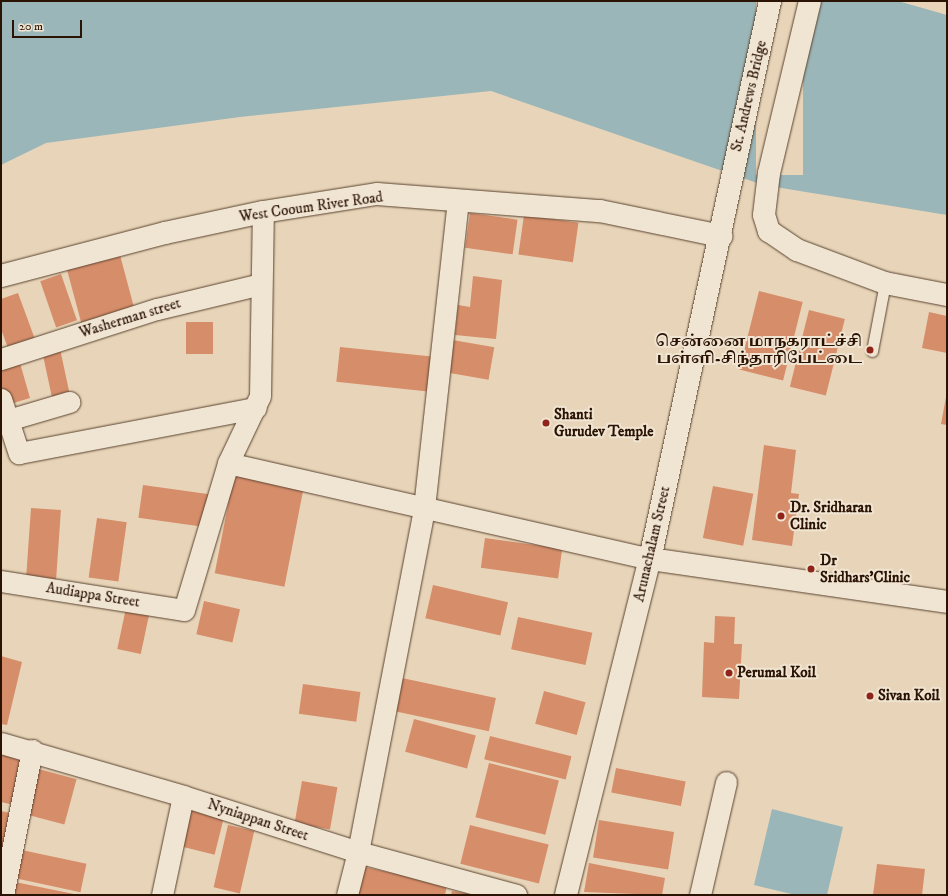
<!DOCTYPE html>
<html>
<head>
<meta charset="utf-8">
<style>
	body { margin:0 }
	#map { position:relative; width:948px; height:896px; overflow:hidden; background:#e8d5b9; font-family:"IM FELL DW Pica","Noto Serif Tamil",serif }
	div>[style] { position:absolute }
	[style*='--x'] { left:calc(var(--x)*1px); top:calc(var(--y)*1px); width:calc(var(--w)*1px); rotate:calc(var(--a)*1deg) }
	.water>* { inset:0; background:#9ab6b8 }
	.pier>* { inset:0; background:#e8d5b9; transform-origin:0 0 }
	.building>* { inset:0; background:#d68d6a; transform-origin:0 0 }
	.roads { filter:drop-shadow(0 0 1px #5a4430) drop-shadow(0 0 1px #5a4430) }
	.service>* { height:11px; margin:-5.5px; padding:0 5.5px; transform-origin:5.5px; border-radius:5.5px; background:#f0e4d2 }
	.minor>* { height:21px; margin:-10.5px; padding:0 10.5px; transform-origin:10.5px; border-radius:10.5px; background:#f0e4d2 }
	.tertiary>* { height:22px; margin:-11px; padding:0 11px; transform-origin:11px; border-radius:11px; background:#f0e4d2 }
	.secondary>* { height:22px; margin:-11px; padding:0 11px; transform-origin:11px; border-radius:11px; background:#f0e4d2 }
	.dots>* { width:11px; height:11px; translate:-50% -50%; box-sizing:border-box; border:2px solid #f0e4d2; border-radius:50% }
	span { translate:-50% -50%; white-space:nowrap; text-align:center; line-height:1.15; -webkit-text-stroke:4px #f0e4d2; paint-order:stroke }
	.street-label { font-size:15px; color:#2b1303 }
	.poi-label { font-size:15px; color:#2b1303; font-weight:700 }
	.right { translate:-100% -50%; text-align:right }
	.left { translate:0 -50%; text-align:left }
	.frame { position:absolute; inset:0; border:2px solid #2b1303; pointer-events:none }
	.scale { position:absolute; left:12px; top:20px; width:70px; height:18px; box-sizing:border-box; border:2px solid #2b1303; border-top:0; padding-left:5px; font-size:12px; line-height:14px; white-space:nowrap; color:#2b1303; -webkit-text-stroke:3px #f0e4d2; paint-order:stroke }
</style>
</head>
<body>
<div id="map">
	<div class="water">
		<i style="clip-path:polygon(1px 1px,898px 1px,947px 15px,947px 215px,763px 185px,491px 91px,240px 117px,46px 143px,1px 165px)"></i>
		<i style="clip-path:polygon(772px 809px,843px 827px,827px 895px,796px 895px,754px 885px)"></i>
	</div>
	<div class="pier">
		<i style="left:756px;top:1px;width:47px;height:174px"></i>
	</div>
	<div class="building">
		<i style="left:470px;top:213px;width:48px;height:35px;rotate:8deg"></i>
		<i style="left:524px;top:215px;width:55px;height:40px;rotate:8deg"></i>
		<i style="left:120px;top:255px;width:55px;height:55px;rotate:75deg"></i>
		<i style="left:61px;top:274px;width:49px;height:22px;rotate:71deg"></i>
		<i style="clip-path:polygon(473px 276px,502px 280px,496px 339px,455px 335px,458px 305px,470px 307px)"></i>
		<i style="left:759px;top:291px;width:45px;height:81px;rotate:14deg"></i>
		<i style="clip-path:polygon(18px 293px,36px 342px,9px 351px,1px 329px,1px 299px)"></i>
		<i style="left:809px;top:310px;width:37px;height:79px;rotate:14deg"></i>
		<i style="clip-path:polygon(929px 312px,947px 316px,947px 353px,922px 348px)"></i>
		<i style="left:213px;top:322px;width:32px;height:27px;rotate:90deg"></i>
		<i style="left:447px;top:339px;width:48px;height:33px;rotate:10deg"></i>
		<i style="left:59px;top:344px;width:53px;height:18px;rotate:78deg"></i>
		<i style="left:340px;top:347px;width:92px;height:35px;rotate:6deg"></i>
		<i style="clip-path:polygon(18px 356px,30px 398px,7px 405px,1px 384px,1px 361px)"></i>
		<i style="clip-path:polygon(946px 397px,947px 397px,947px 425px,941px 424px)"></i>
		<i style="clip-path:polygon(764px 445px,796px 450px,791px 493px,799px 494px,792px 546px,752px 540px)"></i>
		<i style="left:234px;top:474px;width:71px;height:101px;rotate:11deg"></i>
		<i style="left:143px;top:485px;width:67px;height:33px;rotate:8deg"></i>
		<i style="left:713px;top:486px;width:41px;height:53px;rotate:11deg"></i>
		<i style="left:31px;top:508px;width:30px;height:70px;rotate:4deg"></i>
		<i style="left:97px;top:518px;width:30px;height:60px;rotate:8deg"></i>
		<i style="left:485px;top:538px;width:78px;height:30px;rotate:8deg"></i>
		<i style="left:433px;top:585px;width:77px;height:34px;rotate:13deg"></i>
		<i style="left:204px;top:601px;width:37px;height:34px;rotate:13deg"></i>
		<i style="left:126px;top:608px;width:24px;height:42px;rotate:12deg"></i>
		<i style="clip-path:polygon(715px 616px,735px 617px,734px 644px,742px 644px,739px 699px,702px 697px,704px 642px,714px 643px)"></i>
		<i style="left:518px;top:617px;width:76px;height:33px;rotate:12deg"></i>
		<i style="clip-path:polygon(1px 656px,22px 662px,7px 725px,1px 724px)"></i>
		<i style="left:402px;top:678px;width:96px;height:34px;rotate:12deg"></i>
		<i style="left:303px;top:684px;width:58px;height:30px;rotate:8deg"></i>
		<i style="left:544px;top:691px;width:43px;height:34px;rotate:15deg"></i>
		<i style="left:414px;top:719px;width:64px;height:34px;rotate:15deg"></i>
		<i style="left:490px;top:736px;width:84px;height:24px;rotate:14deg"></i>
		<i style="clip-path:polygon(1px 749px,25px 755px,14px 805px,1px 802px)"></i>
		<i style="left:489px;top:763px;width:72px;height:56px;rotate:14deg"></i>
		<i style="left:35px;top:768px;width:43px;height:47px;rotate:15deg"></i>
		<i style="left:616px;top:768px;width:71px;height:25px;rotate:11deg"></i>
		<i style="left:302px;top:781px;width:36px;height:43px;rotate:10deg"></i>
		<i style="left:192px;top:809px;width:33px;height:39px;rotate:14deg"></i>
		<i style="clip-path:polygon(1px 811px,10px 813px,2px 851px,1px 851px)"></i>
		<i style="left:599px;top:820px;width:76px;height:38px;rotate:9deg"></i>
		<i style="left:228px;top:825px;width:27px;height:64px;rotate:13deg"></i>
		<i style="left:470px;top:825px;width:81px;height:40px;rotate:14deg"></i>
		<i style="left:17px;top:849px;width:71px;height:29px;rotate:12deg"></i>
		<i style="clip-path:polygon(589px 863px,665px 878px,662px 895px,584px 892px)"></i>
		<i style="clip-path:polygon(877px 864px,925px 869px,922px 895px,873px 895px)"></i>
		<i style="clip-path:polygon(360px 866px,447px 885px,445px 895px,354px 895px)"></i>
		<i style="clip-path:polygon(10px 881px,74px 894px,74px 895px,8px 895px)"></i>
		<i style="clip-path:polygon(452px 891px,470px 894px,470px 895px,451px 895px)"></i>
	</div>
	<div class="roads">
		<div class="service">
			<i style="--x:872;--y:351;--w:69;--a:-79.2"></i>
		</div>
		<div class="minor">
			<i style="--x:1;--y:359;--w:164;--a:-17.8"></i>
			<i style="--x:157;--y:309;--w:107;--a:-13.5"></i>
			<i style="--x:1;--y:399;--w:22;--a:72"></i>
			<i style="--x:8;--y:420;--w:64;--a:-16.4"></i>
			<i style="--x:8;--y:420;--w:35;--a:72"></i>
			<i style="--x:19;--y:453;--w:241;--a:-10.8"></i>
			<i style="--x:228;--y:463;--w:433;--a:12.8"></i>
			<i style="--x:1;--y:581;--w:185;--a:9"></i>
			<i style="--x:184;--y:610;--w:153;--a:-73.3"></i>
			<i style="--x:228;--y:463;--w:74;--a:-64.5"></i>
			<i style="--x:260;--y:396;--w:184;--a:-89.1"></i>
			<i style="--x:1;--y:743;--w:190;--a:16.2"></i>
			<i style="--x:183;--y:796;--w:184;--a:17.7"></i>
			<i style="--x:358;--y:852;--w:164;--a:15.2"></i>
			<i style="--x:3;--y:895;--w:148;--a:-78.7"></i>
			<i style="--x:162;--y:895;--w:101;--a:-78"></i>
			<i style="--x:347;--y:895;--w:44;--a:-75.7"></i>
			<i style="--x:358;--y:852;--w:350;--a:-79.1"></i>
			<i style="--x:424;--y:508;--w:309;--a:-83.7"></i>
			<i style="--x:700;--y:895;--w:116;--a:-77"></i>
		</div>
		<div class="tertiary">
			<i style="--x:1;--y:276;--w:170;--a:-14.7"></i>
			<i style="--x:165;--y:233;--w:100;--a:-12.1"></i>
			<i style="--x:263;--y:212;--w:115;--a:-9"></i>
			<i style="--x:377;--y:194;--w:224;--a:4.4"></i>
			<i style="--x:600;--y:211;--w:124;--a:11.7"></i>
		</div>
		<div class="secondary">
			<i style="--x:810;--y:1;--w:177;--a:103.4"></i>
			<i style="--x:769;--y:173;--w:42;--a:96.8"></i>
			<i style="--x:764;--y:215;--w:17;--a:73"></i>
			<i style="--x:769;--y:231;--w:34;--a:34"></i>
			<i style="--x:797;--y:250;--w:94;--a:20.6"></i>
			<i style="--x:885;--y:283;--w:63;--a:11"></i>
			<i style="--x:650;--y:559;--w:300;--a:8.2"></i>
			<i style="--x:566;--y:895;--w:346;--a:-76"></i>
			<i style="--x:650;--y:559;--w:571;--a:-77.86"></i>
		</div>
	</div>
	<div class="dots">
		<i style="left:870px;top:350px;background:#8f2418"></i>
		<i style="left:546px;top:423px;background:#8f2418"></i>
		<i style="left:781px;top:516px;background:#8f2418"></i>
		<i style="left:811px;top:569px;background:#8f2418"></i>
		<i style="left:729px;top:673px;background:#8f2418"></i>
		<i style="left:870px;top:696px;background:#8f2418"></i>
	</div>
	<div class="street-label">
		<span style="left:749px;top:96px;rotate:-77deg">St. Andrews Bridge</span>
		<span style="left:311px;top:207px;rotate:-8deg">West Cooum River Road</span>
		<span style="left:130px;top:318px;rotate:-17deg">Washerman street</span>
		<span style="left:652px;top:544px;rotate:-77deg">Arunachalam Street</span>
		<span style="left:93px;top:595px;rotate:9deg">Audiappa Street</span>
		<span style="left:258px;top:820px;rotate:18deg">Nyniappan Street</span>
	</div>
	<div class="poi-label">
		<span class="right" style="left:862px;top:350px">சென்னை மாநகராட்ச்சி<br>பள்ளி-சிந்தாரிபேட்டை</span>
		<span class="left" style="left:554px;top:423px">Shanti<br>Gurudev Temple</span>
		<span class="left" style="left:790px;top:516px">Dr. Sridharan<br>Clinic</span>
		<span class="left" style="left:820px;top:569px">Dr<br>Sridhars'Clinic</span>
		<span class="left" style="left:737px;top:673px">Perumal Koil</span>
		<span class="left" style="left:878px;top:696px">Sivan Koil</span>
	</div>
	<div class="frame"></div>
	<div class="scale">20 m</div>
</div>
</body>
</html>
